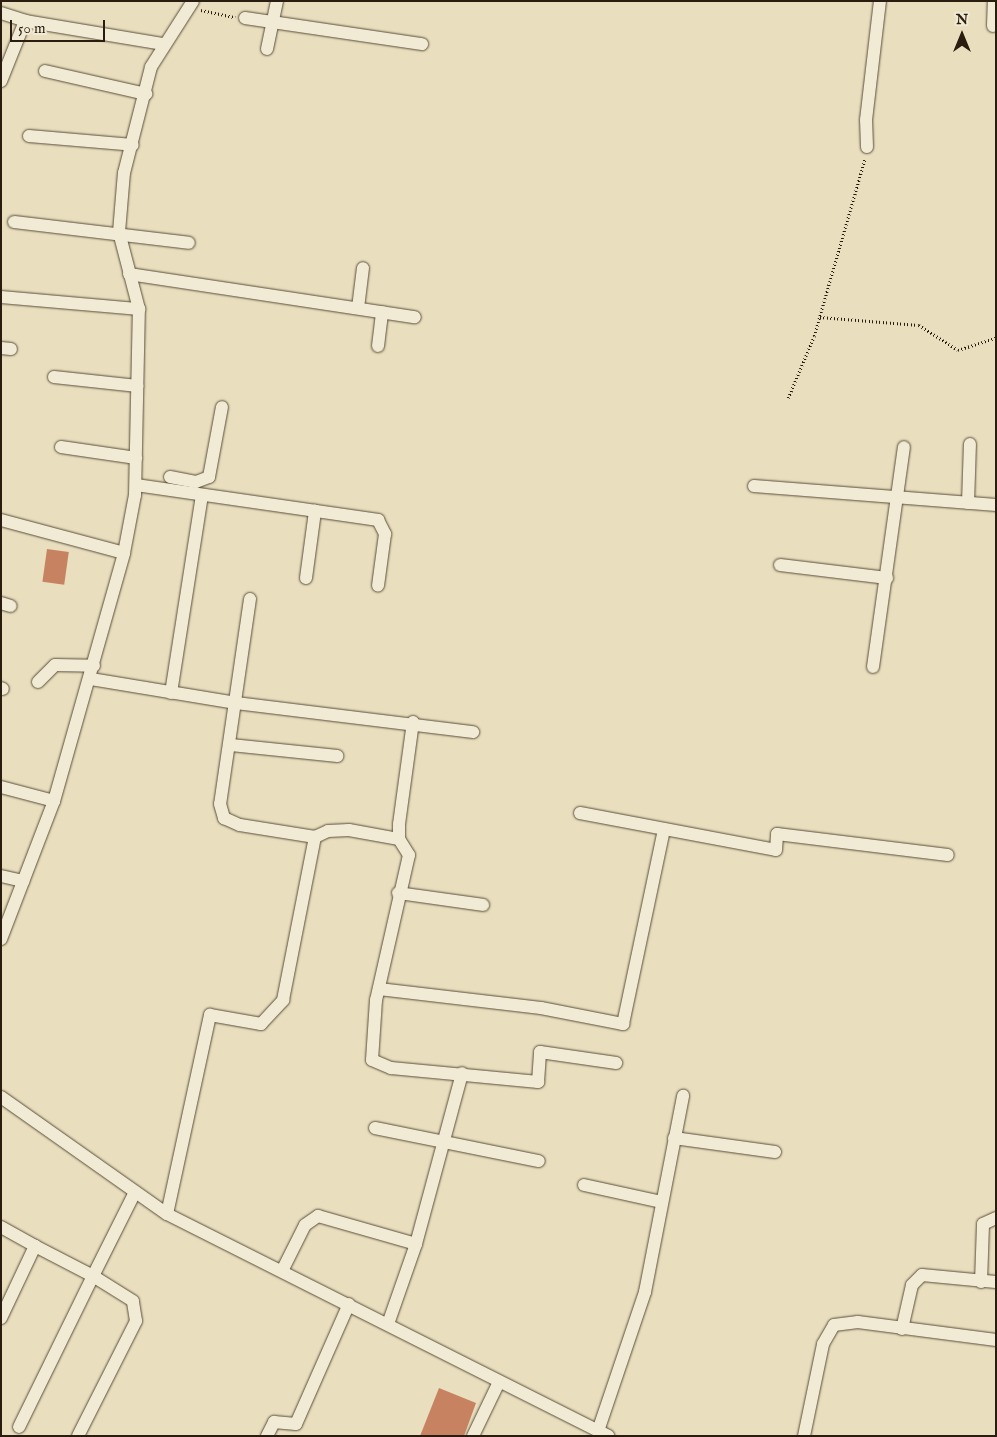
<!DOCTYPE html>
<html>
<head>
<meta charset="utf-8">
<style>
	body { margin:0 }
	#map { position:relative; width:997px; height:1437px; overflow:hidden; background:#e9dfbe; font-family:"IM FELL English",serif }
	div>[style] { position:absolute }
	[style*='--x'] { left:calc(var(--x)*1px); top:calc(var(--y)*1px); width:calc(var(--w)*1px); rotate:calc(var(--a)*1deg) }
	.building>* { inset:0; background:#c78361; transform-origin:0 0 }
	.path>* { height:2.5px; margin-top:-1.25px; transform-origin:0; background:repeating-linear-gradient(90deg,#2a1c0e 0 1px,transparent 0 3.5px) }
	.roads { filter:drop-shadow(0 0 1px #5a4d3a) drop-shadow(0 0 1px #5a4d3a) }
	.minor>* { height:12px; margin:-6px; padding:0 6px; transform-origin:6px; border-radius:6px; background:#f1ead5 }
	span { translate:-50% -50%; white-space:nowrap; text-align:center; line-height:1.15; -webkit-text-stroke:4px #f1ead5; paint-order:stroke }
	.frame { position:absolute; inset:0; border:2px solid #2a1c0e; pointer-events:none }
	.north { position:absolute; left:937px; top:10px; width:50px; height:50px; -webkit-text-stroke:4px #f1ead5; paint-order:stroke; rotate:0deg; font-size:14px; font-weight:700; line-height:20px; text-align:center; color:#2a1c0e }
	.north::after { content:''; display:block; margin:auto; width:18px; height:22px; background:#2a1c0e; clip-path:polygon(50% 0,100% 100%,50% 72%,0 100%) }
	.scale { position:absolute; left:10px; top:20px; width:95px; height:22px; box-sizing:border-box; border:2px solid #2a1c0e; border-top:0; padding-left:6px; font-size:15px; line-height:18px; white-space:nowrap; color:#2a1c0e; -webkit-text-stroke:4px #f1ead5; paint-order:stroke }
</style>
</head>
<body>
<div id="map">
	<div class="building">
		<i style="left:47px;top:549px;width:22px;height:33px;rotate:8deg"></i>
		<i style="clip-path:polygon(439px 1388px,476px 1403px,464px 1436px,420px 1436px)"></i>
	</div>
	<div class="path">
		<i style="--x:201;--y:10;--w:35;--a:12"></i>
		<i style="--x:820;--y:317;--w:99;--a:4.6"></i>
		<i style="--x:919;--y:325;--w:46;--a:32.7"></i>
		<i style="--x:958;--y:350;--w:40;--a:-18"></i>
		<i style="--x:788;--y:398;--w:67;--a:-67.2"></i>
		<i style="--x:814;--y:336;--w:185;--a:-74"></i>
	</div>
	<div class="roads">
		<div class="minor">
			<i style="--x:1;--y:13;--w:25;--a:18"></i>
			<i style="--x:245;--y:18;--w:179;--a:8.4"></i>
			<i style="--x:993;--y:26;--w:25;--a:-88"></i>
			<i style="--x:267;--y:49;--w:49;--a:-78.2"></i>
			<i style="--x:45;--y:71;--w:104;--a:12.8"></i>
			<i style="--x:1;--y:81;--w:65;--a:-68.2"></i>
			<i style="--x:25;--y:21;--w:139;--a:9.5"></i>
			<i style="--x:29;--y:136;--w:104;--a:4.9"></i>
			<i style="--x:867;--y:147;--w:27;--a:-92"></i>
			<i style="--x:866;--y:120;--w:120;--a:-83.3"></i>
			<i style="--x:14;--y:222;--w:176;--a:6.8"></i>
			<i style="--x:129;--y:274;--w:289;--a:8.6"></i>
			<i style="--x:1;--y:297;--w:139;--a:5"></i>
			<i style="--x:358;--y:308;--w:40;--a:-82.9"></i>
			<i style="--x:378;--y:346;--w:34;--a:-83"></i>
			<i style="--x:1;--y:348;--w:10;--a:6"></i>
			<i style="--x:54;--y:377;--w:84;--a:6.1"></i>
			<i style="--x:61;--y:447;--w:76;--a:8.3"></i>
			<i style="--x:170;--y:477;--w:26;--a:11"></i>
			<i style="--x:196;--y:482;--w:14;--a:-21"></i>
			<i style="--x:209;--y:477;--w:71;--a:-79.5"></i>
			<i style="--x:136;--y:485;--w:245;--a:8.2"></i>
			<i style="--x:378;--y:520;--w:16;--a:63"></i>
			<i style="--x:385;--y:534;--w:52;--a:97.7"></i>
			<i style="--x:754;--y:486;--w:243;--a:4.5"></i>
			<i style="--x:968;--y:503;--w:59;--a:-88.1"></i>
			<i style="--x:1;--y:520;--w:127;--a:15"></i>
			<i style="--x:780;--y:565;--w:108;--a:6.9"></i>
			<i style="--x:306;--y:578;--w:68;--a:-82.3"></i>
			<i style="--x:250;--y:599;--w:207;--a:98.3"></i>
			<i style="--x:220;--y:804;--w:15;--a:74"></i>
			<i style="--x:224;--y:818;--w:17;--a:24"></i>
			<i style="--x:240;--y:825;--w:76;--a:9.1"></i>
			<i style="--x:315;--y:837;--w:14;--a:-25"></i>
			<i style="--x:328;--y:831;--w:21;--a:-3"></i>
			<i style="--x:349;--y:830;--w:51;--a:10.2"></i>
			<i style="--x:1;--y:603;--w:10;--a:17"></i>
			<i style="--x:873;--y:667;--w:222;--a:-82"></i>
			<i style="--x:91;--y:679;--w:147;--a:9.4"></i>
			<i style="--x:236;--y:703;--w:239;--a:7"></i>
			<i style="--x:38;--y:682;--w:24;--a:-45"></i>
			<i style="--x:55;--y:665;--w:39;--a:1"></i>
			<i style="--x:1;--y:688;--w:2;--a:27"></i>
			<i style="--x:171;--y:693;--w:199;--a:-81.1"></i>
			<i style="--x:413;--y:722;--w:103;--a:97.8"></i>
			<i style="--x:399;--y:824;--w:15;--a:90"></i>
			<i style="--x:399;--y:839;--w:19;--a:58"></i>
			<i style="--x:409;--y:855;--w:149;--a:102.8"></i>
			<i style="--x:376;--y:1000;--w:60;--a:93.8"></i>
			<i style="--x:372;--y:1060;--w:21;--a:23"></i>
			<i style="--x:391;--y:1068;--w:148;--a:5.4"></i>
			<i style="--x:538;--y:1082;--w:30;--a:-86"></i>
			<i style="--x:540;--y:1052;--w:77;--a:8.2"></i>
			<i style="--x:231;--y:745;--w:107;--a:5.9"></i>
			<i style="--x:1;--y:787;--w:55;--a:14.8"></i>
			<i style="--x:580;--y:813;--w:199;--a:10.7"></i>
			<i style="--x:776;--y:850;--w:16;--a:-86"></i>
			<i style="--x:777;--y:834;--w:172;--a:7"></i>
			<i style="--x:1;--y:876;--w:23;--a:13"></i>
			<i style="--x:398;--y:893;--w:86;--a:8"></i>
			<i style="--x:1;--y:939;--w:148;--a:-69"></i>
			<i style="--x:54;--y:801;--w:258;--a:-74.2"></i>
			<i style="--x:124;--y:553;--w:59;--a:-79.3"></i>
			<i style="--x:135;--y:495;--w:186;--a:-88.8"></i>
			<i style="--x:139;--y:309;--w:80;--a:-104.6"></i>
			<i style="--x:119;--y:232;--w:59;--a:-85.2"></i>
			<i style="--x:124;--y:173;--w:109;--a:-75.7"></i>
			<i style="--x:151;--y:67;--w:78;--a:-57.5"></i>
			<i style="--x:379;--y:989;--w:163;--a:6.7"></i>
			<i style="--x:541;--y:1008;--w:84;--a:11"></i>
			<i style="--x:623;--y:1024;--w:199;--a:-78.1"></i>
			<i style="--x:1;--y:1097;--w:203;--a:35.2"></i>
			<i style="--x:167;--y:1214;--w:494;--a:26.7"></i>
			<i style="--x:375;--y:1128;--w:167;--a:11.4"></i>
			<i style="--x:674;--y:1138;--w:102;--a:7.9"></i>
			<i style="--x:584;--y:1185;--w:80;--a:12.3"></i>
			<i style="--x:167;--y:1214;--w:204;--a:-77.8"></i>
			<i style="--x:210;--y:1015;--w:52;--a:10"></i>
			<i style="--x:261;--y:1024;--w:33;--a:-47"></i>
			<i style="--x:283;--y:1000;--w:166;--a:-78.9"></i>
			<i style="--x:1;--y:1227;--w:39;--a:29"></i>
			<i style="--x:282;--y:1271;--w:51;--a:-63.4"></i>
			<i style="--x:305;--y:1225;--w:16;--a:-35"></i>
			<i style="--x:318;--y:1216;--w:102;--a:15.9"></i>
			<i style="--x:981;--y:1282;--w:58;--a:-88"></i>
			<i style="--x:983;--y:1224;--w:14;--a:-25"></i>
			<i style="--x:1;--y:1318;--w:80;--a:-64.7"></i>
			<i style="--x:35;--y:1246;--w:65;--a:27.3"></i>
			<i style="--x:93;--y:1276;--w:168;--a:116.1"></i>
			<i style="--x:388;--y:1324;--w:85;--a:-70.7"></i>
			<i style="--x:416;--y:1244;--w:177;--a:-74.9"></i>
			<i style="--x:902;--y:1329;--w:45;--a:-77.2"></i>
			<i style="--x:912;--y:1285;--w:14;--a:-45"></i>
			<i style="--x:922;--y:1275;--w:74;--a:5.4"></i>
			<i style="--x:598;--y:1431;--w:147;--a:-71.3"></i>
			<i style="--x:645;--y:1292;--w:200;--a:-79"></i>
			<i style="--x:78;--y:1436;--w:129;--a:-63.2"></i>
			<i style="--x:136;--y:1321;--w:20;--a:-99"></i>
			<i style="--x:133;--y:1301;--w:47;--a:-148"></i>
			<i style="--x:93;--y:1276;--w:94;--a:-63.4"></i>
			<i style="--x:267;--y:1436;--w:16;--a:-63"></i>
			<i style="--x:274;--y:1422;--w:22;--a:5"></i>
			<i style="--x:296;--y:1424;--w:131;--a:-66.2"></i>
			<i style="--x:473;--y:1436;--w:60;--a:-64.3"></i>
			<i style="--x:804;--y:1436;--w:94;--a:-78.3"></i>
			<i style="--x:823;--y:1344;--w:22;--a:-60"></i>
			<i style="--x:834;--y:1325;--w:24;--a:-7"></i>
			<i style="--x:858;--y:1322;--w:139;--a:7.4"></i>
		</div>
	</div>
	<div class="frame"></div>
	<div class="north">N</div>
	<div class="scale">50 m</div>
</div>
</body>
</html>
